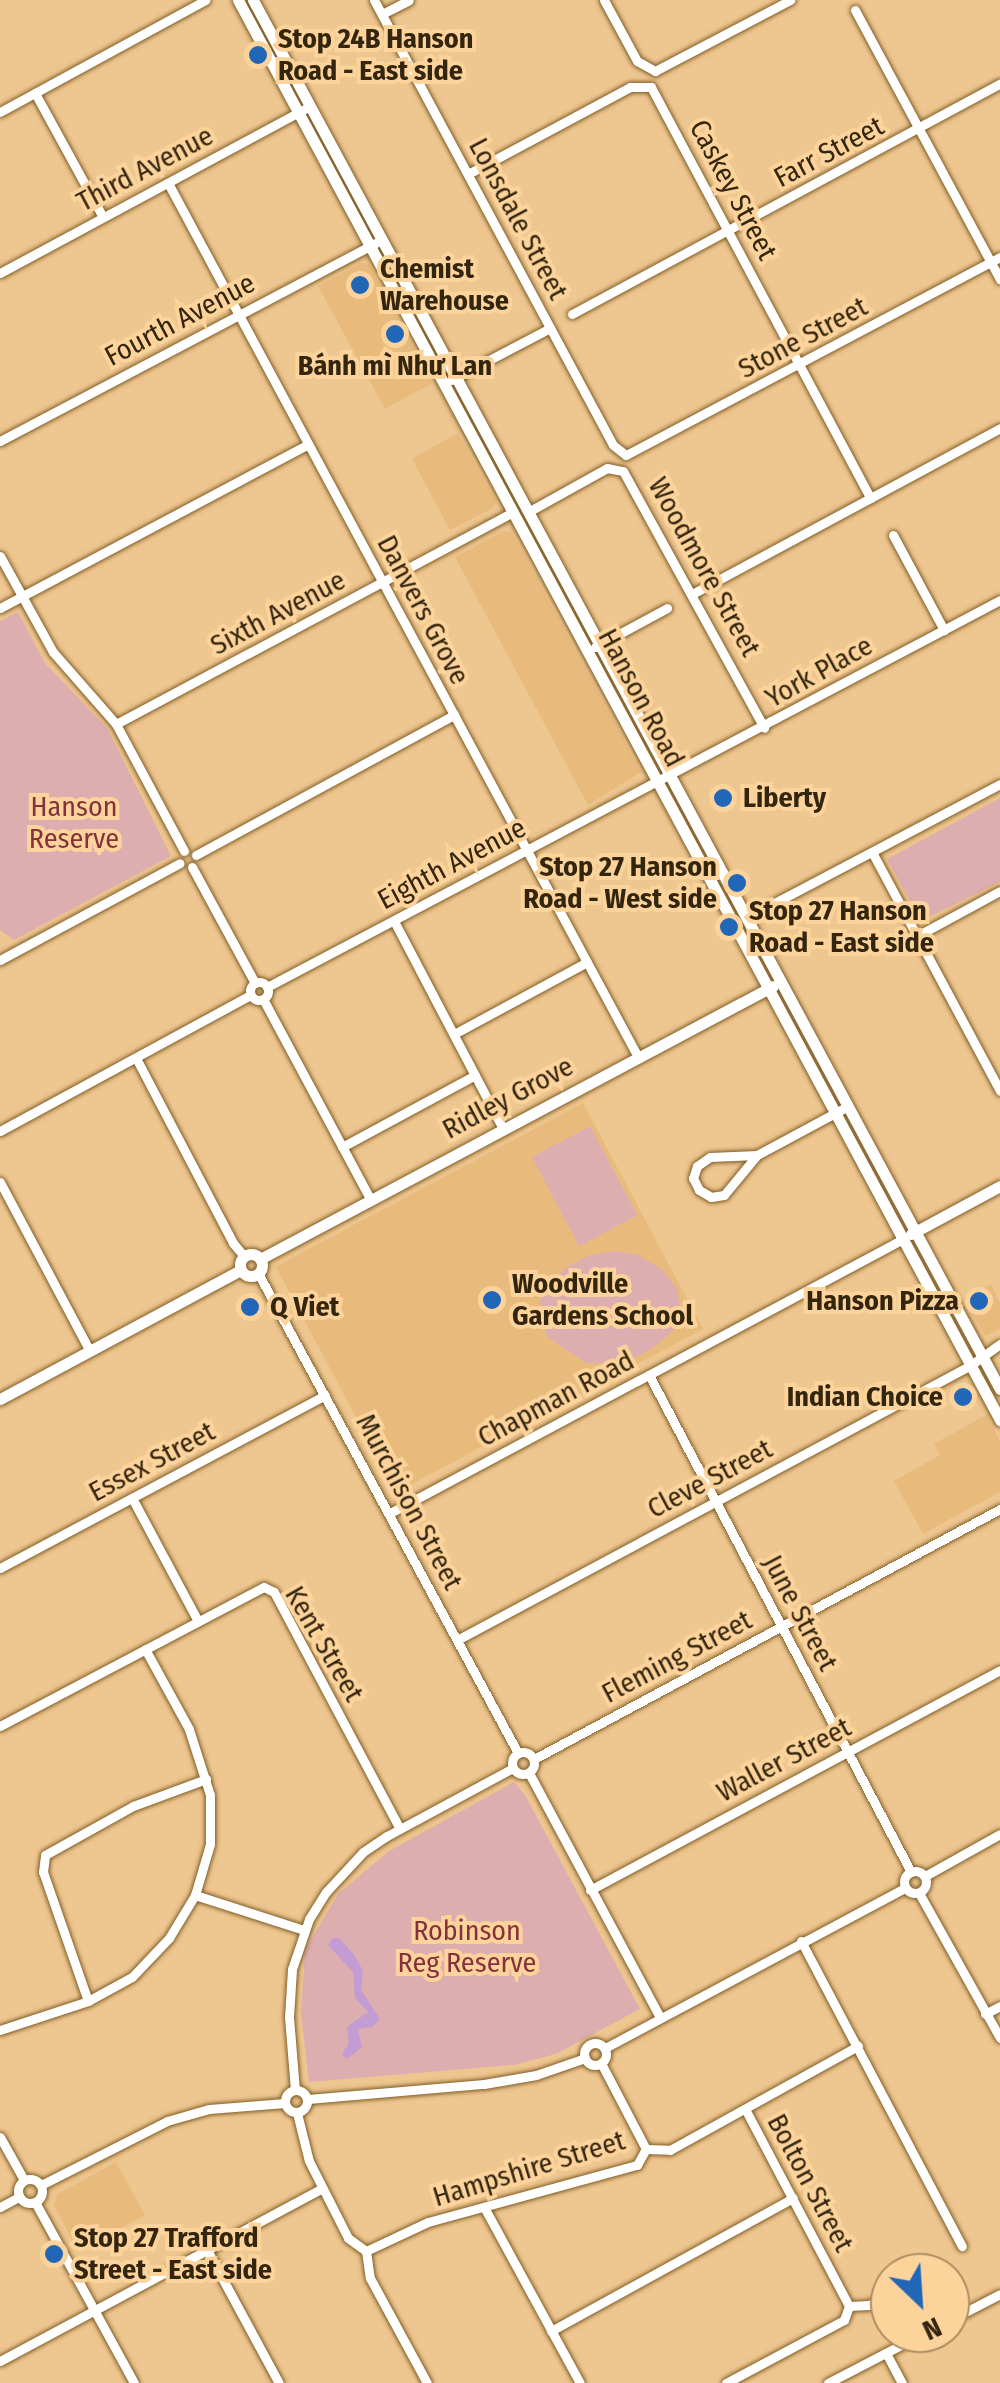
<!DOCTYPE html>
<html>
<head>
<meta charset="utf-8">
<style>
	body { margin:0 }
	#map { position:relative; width:1000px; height:2383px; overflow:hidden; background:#eec68f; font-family:"Fira Sans Condensed",sans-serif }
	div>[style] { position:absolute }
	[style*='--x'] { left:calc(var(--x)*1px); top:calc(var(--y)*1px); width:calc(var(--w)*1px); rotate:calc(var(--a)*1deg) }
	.built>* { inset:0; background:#e8bb7d; transform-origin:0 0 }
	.green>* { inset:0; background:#ddaeb0; transform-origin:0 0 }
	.water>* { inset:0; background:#c29cd3 }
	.roads { filter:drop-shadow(0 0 2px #815e27) drop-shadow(0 0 2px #815e27) }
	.street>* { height:9px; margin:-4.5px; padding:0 4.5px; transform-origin:4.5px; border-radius:4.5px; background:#fff }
	.street>.ring { margin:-4.5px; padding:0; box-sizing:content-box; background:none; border:9px solid #fff; border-radius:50% }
	.secondary>* { height:11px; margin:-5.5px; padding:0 5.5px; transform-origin:5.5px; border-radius:5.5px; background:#fff }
	.secondary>.ring { margin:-5.5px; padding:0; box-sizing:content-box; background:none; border:11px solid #fff; border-radius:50% }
	.dots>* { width:28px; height:28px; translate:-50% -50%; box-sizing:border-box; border:5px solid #fcd39b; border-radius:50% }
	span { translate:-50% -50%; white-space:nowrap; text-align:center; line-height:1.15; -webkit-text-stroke:8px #fcd39b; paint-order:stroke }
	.poi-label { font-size:28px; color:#34250e; font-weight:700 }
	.left { translate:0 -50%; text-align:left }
	.right { translate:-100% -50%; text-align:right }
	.street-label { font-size:28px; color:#34250e }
	.park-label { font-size:28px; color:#85303c }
	.north { position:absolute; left:870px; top:2253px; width:100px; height:100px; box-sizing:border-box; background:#fcd39b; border:2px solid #ac8d63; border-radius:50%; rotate:155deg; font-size:28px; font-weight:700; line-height:40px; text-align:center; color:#34250e }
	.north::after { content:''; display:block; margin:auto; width:35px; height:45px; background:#2266b7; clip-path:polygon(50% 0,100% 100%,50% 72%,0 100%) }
</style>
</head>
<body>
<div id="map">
	<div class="built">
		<i style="clip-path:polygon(361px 263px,369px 264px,432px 383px,385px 409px,318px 286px)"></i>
		<i style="clip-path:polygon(458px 433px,496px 502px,493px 508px,450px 530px,412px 459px)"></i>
		<i style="clip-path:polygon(506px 530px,512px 533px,641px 772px,588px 805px,455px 557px)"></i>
		<i style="left:583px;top:1103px;width:256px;height:348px;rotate:62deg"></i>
		<i style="clip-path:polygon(991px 1284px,1000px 1303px,1000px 1329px,986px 1336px,963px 1299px)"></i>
		<i style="clip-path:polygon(986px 1415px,1000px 1441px,1000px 1492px,923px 1534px,894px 1481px,940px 1455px,934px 1444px)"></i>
		<i style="clip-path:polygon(116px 2162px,145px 2215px,78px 2251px,54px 2205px,57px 2194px)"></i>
	</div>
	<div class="green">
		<i style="clip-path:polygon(18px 612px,45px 663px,107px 728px,171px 856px,14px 940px,0 930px,0 621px)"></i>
		<i style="clip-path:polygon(1000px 798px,1000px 882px,921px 921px,887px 859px)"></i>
		<i style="left:590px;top:1126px;width:101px;height:66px;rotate:62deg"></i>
		<i style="clip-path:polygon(615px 1251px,638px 1255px,663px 1270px,677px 1289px,681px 1312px,674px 1330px,650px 1350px,623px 1363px,586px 1363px,546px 1336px,540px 1300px,547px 1284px,570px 1265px,591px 1255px)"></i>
		<i style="clip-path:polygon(514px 1782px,525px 1795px,640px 2009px,556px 2054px,514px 2065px,309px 2082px,301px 2013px,305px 1950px,338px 1894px,389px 1851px)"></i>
	</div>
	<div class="water">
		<i style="clip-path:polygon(333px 1938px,339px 1938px,355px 1956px,363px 1971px,361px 1990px,380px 2019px,372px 2027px,358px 2029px,362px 2047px,347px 2059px,342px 2054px,349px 2043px,347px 2027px,368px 2012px,355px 1998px,353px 1972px,328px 1945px)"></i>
	</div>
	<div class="roads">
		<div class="street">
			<i style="--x:374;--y:0;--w:505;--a:61.76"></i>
			<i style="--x:613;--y:445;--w:16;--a:38"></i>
			<i style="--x:626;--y:455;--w:423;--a:-27.9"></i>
			<i style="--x:604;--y:0;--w:69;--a:61.6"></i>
			<i style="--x:637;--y:61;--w:21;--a:29"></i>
			<i style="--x:655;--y:71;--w:153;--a:-27.7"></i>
			<i style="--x:855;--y:10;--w:306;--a:61.7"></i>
			<i style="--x:382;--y:14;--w:30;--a:-27"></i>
			<i style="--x:35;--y:93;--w:141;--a:61.3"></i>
			<i style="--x:0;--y:112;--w:234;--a:-28.6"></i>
			<i style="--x:468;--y:174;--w:184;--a:-28.2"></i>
			<i style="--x:630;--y:87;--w:21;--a:0"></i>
			<i style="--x:651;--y:87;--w:466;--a:61.9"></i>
			<i style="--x:168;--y:183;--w:992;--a:61.73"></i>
			<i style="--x:0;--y:273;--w:352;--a:-28.3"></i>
			<i style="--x:572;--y:314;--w:486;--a:-28.3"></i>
			<i style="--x:451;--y:380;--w:112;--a:-27.7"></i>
			<i style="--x:0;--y:441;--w:432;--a:-27.8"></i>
			<i style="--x:528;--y:512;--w:90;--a:-29.1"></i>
			<i style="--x:607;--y:468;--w:16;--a:11"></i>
			<i style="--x:623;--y:471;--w:293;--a:61.2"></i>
			<i style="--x:893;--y:535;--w:108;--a:61.8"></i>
			<i style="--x:0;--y:556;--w:110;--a:61.1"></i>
			<i style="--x:53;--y:652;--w:96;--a:48.8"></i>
			<i style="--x:116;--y:724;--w:144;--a:61.8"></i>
			<i style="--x:694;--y:593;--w:348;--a:-28.3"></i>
			<i style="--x:0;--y:608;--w:349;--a:-28"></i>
			<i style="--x:595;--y:647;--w:82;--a:-28.4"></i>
			<i style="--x:116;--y:724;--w:450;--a:-28.1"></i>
			<i style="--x:872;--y:852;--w:271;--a:61.8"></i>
			<i style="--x:196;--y:855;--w:294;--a:-28.5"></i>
			<i style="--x:192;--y:867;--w:132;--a:61.5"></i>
			<i style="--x:748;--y:917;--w:285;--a:-27.8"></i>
			<i style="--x:394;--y:921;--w:235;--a:62.3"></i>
			<i style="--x:917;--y:936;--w:94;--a:-28.5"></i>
			<i style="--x:0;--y:960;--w:204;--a:-28.3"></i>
			<i class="ring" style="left:250px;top:982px;width:9px;height:9px"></i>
			<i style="--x:267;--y:987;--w:829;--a:-27.83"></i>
			<i style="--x:263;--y:999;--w:228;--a:61.8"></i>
			<i style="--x:454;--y:1034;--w:151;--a:-28.4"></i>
			<i style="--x:136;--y:1058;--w:209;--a:62.3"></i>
			<i style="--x:233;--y:1243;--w:17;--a:50"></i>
			<i style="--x:0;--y:1131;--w:285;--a:-28.5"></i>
			<i style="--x:342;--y:1147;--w:151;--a:-28.4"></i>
			<i style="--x:757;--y:1155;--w:47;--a:177.6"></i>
			<i style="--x:710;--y:1157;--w:16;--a:145"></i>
			<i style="--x:697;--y:1166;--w:13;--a:108"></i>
			<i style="--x:693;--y:1178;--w:13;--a:63"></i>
			<i style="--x:699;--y:1190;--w:14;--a:30"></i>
			<i style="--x:711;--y:1197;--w:13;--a:-9"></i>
			<i style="--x:724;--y:1195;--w:52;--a:-50.5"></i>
			<i style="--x:757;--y:1155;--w:103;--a:-28.3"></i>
			<i style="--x:0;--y:1182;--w:191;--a:62"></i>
			<i style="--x:258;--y:1273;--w:546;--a:61.56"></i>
			<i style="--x:649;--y:1375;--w:562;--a:62.2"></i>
			<i style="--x:132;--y:1498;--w:140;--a:61.8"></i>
			<i style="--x:390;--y:1513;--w:582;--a:-28.11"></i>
			<i style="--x:0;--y:1568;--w:368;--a:-28"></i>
			<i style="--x:457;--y:1640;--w:583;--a:-28.15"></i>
			<i style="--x:971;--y:1365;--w:36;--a:-36"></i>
			<i style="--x:0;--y:1726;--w:298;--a:-27.8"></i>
			<i style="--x:264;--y:1587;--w:11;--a:27"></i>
			<i style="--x:274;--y:1592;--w:268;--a:62"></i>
			<i class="ring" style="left:512px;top:1752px;width:13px;height:13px"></i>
			<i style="--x:534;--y:1759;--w:529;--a:-28.21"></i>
			<i style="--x:529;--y:1773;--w:277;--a:61.8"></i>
			<i class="ring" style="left:904px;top:1871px;width:13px;height:13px"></i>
			<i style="--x:925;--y:1876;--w:86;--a:-29.2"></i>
			<i style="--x:590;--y:1890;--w:465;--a:-28.2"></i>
			<i style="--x:919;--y:1893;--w:166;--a:60.8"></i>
			<i style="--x:195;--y:1895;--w:114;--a:17.8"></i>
			<i style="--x:801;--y:1941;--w:345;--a:62.2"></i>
			<i style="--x:88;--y:2001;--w:137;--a:-109.2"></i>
			<i style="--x:43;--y:1872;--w:17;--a:-83"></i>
			<i style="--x:45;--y:1855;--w:101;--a:-29.1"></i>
			<i style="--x:133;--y:1806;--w:78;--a:-20.3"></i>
			<i style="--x:985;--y:2014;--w:17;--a:-28"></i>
			<i style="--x:0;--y:2030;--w:93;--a:-18.2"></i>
			<i style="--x:88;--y:2001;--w:50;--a:-28.6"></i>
			<i style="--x:132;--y:1977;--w:54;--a:-46.5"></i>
			<i style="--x:169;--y:1938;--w:50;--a:-58.8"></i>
			<i style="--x:195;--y:1895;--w:53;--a:-73.6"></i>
			<i style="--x:210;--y:1844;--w:49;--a:-90"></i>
			<i style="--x:210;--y:1795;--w:69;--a:-107.7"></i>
			<i style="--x:189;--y:1729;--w:91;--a:-118.8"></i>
			<i class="ring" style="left:584px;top:2043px;width:13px;height:13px"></i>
			<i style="--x:605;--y:2048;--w:340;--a:-28.1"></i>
			<i style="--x:601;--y:2063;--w:97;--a:62.4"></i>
			<i class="ring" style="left:285px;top:2090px;width:13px;height:13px"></i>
			<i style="--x:295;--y:2090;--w:73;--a:-94.7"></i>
			<i style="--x:289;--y:2017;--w:48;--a:-86.4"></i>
			<i style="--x:292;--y:1969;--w:53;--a:-71.2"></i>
			<i style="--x:309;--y:1919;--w:32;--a:-58"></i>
			<i style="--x:326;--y:1892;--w:54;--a:-47.2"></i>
			<i style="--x:363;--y:1852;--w:29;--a:-34"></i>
			<i style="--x:387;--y:1836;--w:143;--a:-28.4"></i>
			<i style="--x:308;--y:2099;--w:177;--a:-4.9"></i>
			<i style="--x:484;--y:2084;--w:53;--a:-9.8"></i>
			<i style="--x:536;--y:2075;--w:52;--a:-19.1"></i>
			<i style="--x:297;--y:2113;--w:49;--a:76"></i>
			<i style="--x:309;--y:2161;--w:86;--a:63.1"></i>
			<i style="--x:348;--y:2238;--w:22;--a:36"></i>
			<i style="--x:366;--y:2251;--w:27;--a:82"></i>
			<i style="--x:370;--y:2278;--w:119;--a:61.5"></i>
			<i style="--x:0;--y:2137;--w:49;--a:60.8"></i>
			<i class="ring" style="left:18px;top:2179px;width:15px;height:15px"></i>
			<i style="--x:41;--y:2185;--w:141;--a:-26.9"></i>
			<i style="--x:167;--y:2121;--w:44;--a:-15.9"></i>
			<i style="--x:209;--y:2109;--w:76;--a:-4.5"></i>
			<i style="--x:35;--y:2202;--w:206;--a:61.3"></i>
			<i style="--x:0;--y:2207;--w:21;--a:-28"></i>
			<i style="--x:484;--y:2207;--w:200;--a:61.4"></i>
			<i style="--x:207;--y:2250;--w:151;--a:61.6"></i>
			<i style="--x:366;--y:2251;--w:68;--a:-25.1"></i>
			<i style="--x:428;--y:2222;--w:217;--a:-15.3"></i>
			<i style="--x:637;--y:2165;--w:18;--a:-61"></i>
			<i style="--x:646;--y:2149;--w:24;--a:2"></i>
			<i style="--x:670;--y:2150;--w:215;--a:-29"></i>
			<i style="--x:849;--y:2306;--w:20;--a:-3"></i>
			<i style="--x:869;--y:2305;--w:24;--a:-28"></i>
			<i style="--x:950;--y:2320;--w:56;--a:-27.5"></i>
			<i style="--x:551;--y:2331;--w:276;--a:-28.8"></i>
			<i style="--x:886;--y:2353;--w:34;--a:62"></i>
			<i style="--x:0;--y:2361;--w:366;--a:-28.2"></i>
			<i style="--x:726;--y:2383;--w:134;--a:-28.1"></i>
			<i style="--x:844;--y:2320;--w:15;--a:-70"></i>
			<i style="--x:849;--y:2306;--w:223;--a:-117.8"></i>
			<i style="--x:828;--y:2383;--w:108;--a:-27.5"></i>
		</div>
		<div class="secondary">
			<i style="--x:238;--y:0;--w:1612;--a:61.78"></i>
			<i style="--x:253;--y:0;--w:1577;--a:61.73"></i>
			<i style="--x:911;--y:1234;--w:101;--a:-28.3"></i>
			<i class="ring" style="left:240px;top:1254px;width:11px;height:11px"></i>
			<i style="--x:260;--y:1259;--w:581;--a:-28.02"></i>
			<i style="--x:0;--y:1399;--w:273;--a:-28.2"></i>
		</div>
	</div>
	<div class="dots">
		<i style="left:258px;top:55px;background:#2266b7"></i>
		<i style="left:360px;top:285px;background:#2266b7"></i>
		<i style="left:395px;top:334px;background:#2266b7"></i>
		<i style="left:723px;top:798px;background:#2266b7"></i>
		<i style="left:737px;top:883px;background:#2266b7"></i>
		<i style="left:729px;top:927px;background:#2266b7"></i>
		<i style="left:492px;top:1300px;background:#2266b7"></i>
		<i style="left:979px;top:1301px;background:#2266b7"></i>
		<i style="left:250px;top:1307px;background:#2266b7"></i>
		<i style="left:963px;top:1397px;background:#2266b7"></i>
		<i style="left:54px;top:2254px;background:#2266b7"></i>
	</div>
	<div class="poi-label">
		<span class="left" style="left:278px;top:55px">Stop 24B Hanson<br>Road - East side</span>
		<span class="left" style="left:380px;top:285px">Chemist<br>Warehouse</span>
		<span style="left:395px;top:366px">Bánh mì Như Lan</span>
		<span class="left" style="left:743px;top:798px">Liberty</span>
		<span class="right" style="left:717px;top:883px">Stop 27 Hanson<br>Road - West side</span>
		<span class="left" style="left:749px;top:927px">Stop 27 Hanson<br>Road - East side</span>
		<span class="left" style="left:512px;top:1300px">Woodville<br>Gardens School</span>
		<span class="right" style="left:959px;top:1301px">Hanson Pizza</span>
		<span class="left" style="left:270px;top:1307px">Q Viet</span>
		<span class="right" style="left:943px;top:1397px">Indian Choice</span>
		<span class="left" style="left:74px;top:2254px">Stop 27 Trafford<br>Street - East side</span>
	</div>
	<div class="street-label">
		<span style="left:829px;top:152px;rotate:-28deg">Farr Street</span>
		<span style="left:145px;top:169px;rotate:-28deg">Third Avenue</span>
		<span style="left:733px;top:190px;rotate:62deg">Caskey Street</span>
		<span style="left:518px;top:219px;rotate:62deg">Lonsdale Street</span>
		<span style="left:180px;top:320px;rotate:-28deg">Fourth Avenue</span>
		<span style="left:803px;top:338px;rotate:-28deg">Stone Street</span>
		<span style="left:704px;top:567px;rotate:61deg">Woodmore Street</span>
		<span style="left:423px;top:610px;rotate:62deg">Danvers Grove</span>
		<span style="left:278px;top:613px;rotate:-28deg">Sixth Avenue</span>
		<span style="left:819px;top:672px;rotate:-29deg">York Place</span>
		<span style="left:641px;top:698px;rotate:62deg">Hanson Road</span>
		<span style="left:452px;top:864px;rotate:-28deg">Eighth Avenue</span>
		<span style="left:508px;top:1098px;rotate:-28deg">Ridley Grove</span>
		<span style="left:556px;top:1399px;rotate:-28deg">Chapman Road</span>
		<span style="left:152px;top:1462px;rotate:-28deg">Essex Street</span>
		<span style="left:710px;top:1479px;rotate:-28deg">Cleve Street</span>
		<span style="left:409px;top:1502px;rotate:62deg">Murchison Street</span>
		<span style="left:800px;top:1613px;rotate:62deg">June Street</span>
		<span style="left:324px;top:1644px;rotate:60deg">Kent Street</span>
		<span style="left:677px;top:1657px;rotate:-28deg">Fleming Street</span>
		<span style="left:784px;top:1760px;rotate:-28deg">Waller Street</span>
		<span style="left:529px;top:2169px;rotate:-17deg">Hampshire Street</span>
		<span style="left:810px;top:2183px;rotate:62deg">Bolton Street</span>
	</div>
	<div class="park-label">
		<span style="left:74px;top:823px">Hanson<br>Reserve</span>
		<span style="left:467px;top:1947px">Robinson<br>Reg Reserve</span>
	</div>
	<div class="north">N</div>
</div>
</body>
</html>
